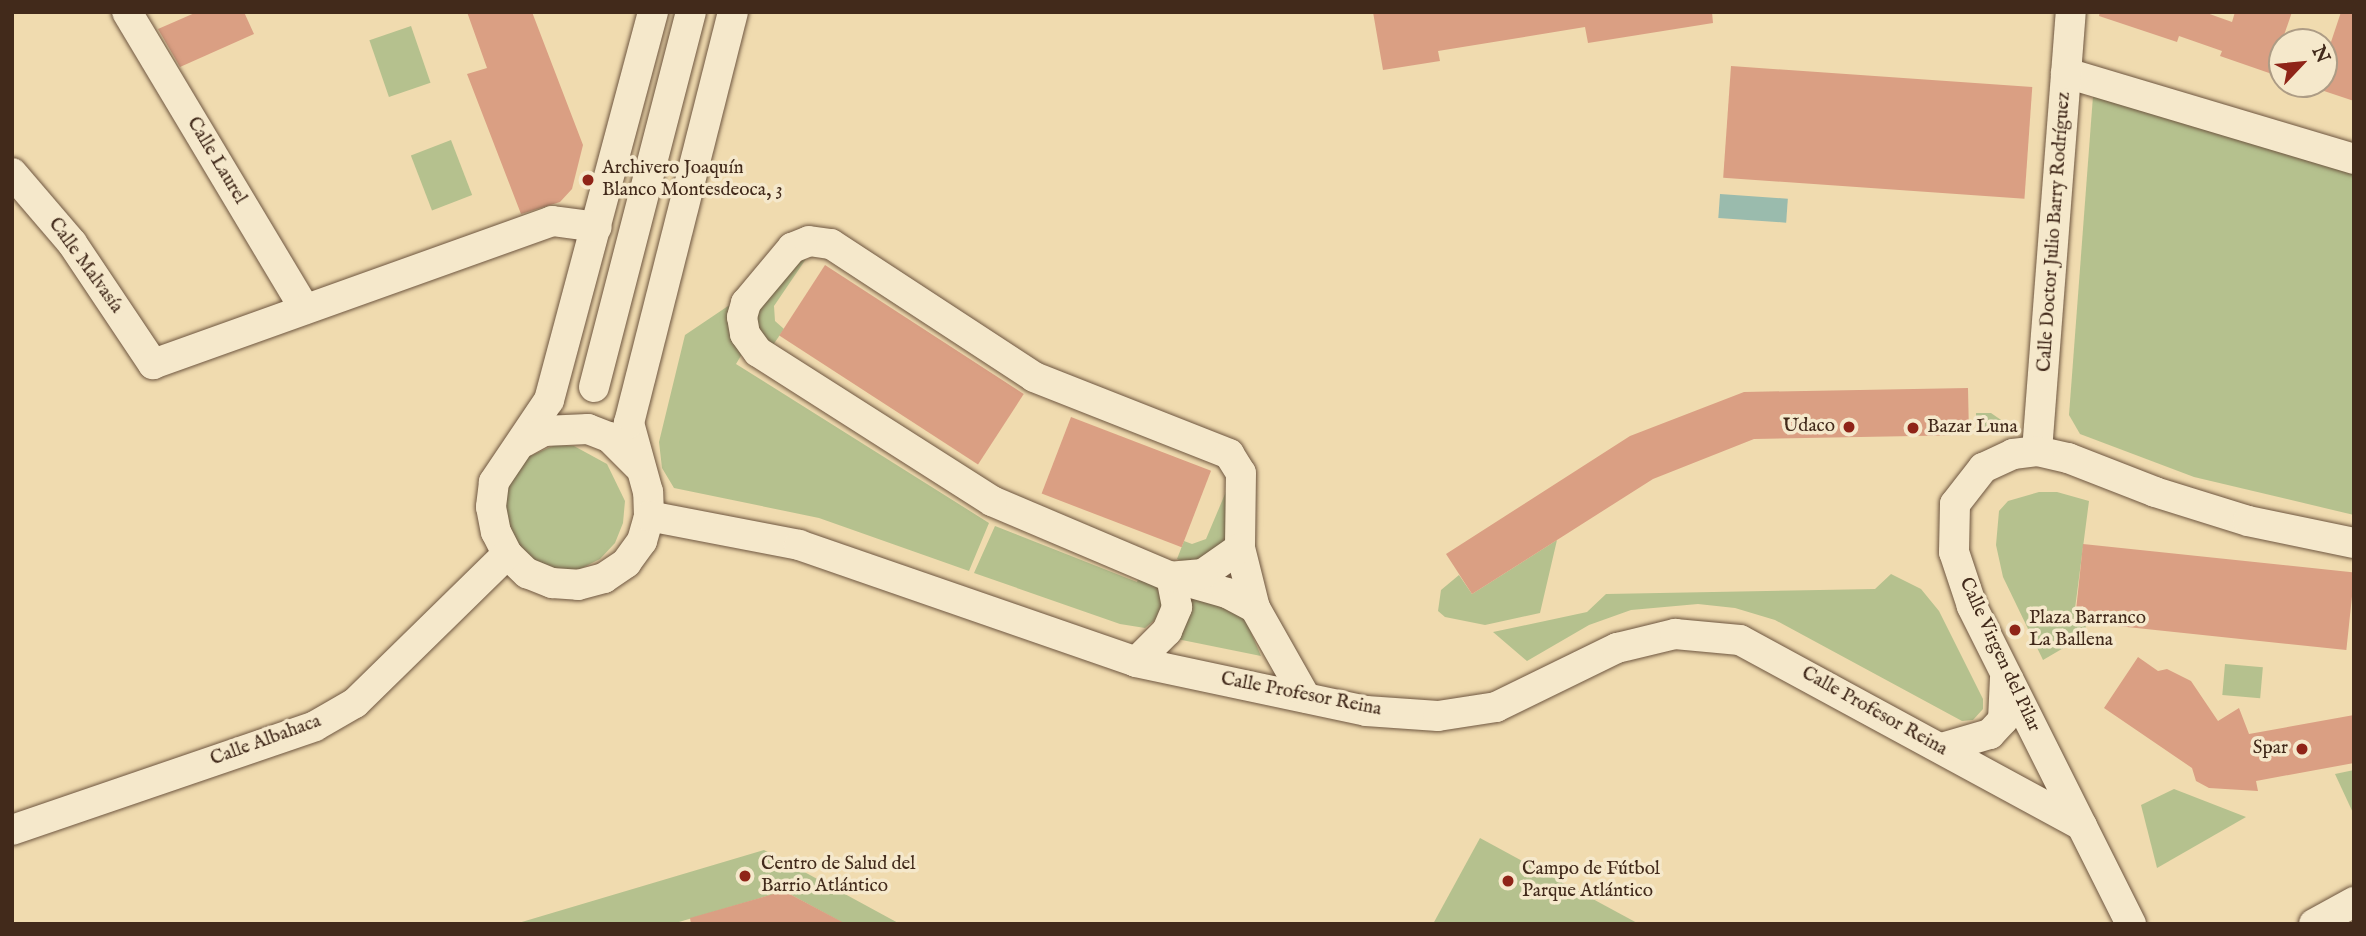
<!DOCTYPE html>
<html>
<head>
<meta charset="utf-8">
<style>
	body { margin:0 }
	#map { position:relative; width:2366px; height:936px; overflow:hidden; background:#f0dbaf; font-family:"IM FELL English",serif }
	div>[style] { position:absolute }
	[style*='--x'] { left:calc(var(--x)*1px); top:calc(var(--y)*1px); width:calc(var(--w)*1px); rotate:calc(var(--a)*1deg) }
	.green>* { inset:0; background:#b5c18e; transform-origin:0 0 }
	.water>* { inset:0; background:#9abbad; transform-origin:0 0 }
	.building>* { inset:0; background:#da9f83; transform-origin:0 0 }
	.roads { filter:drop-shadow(0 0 2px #6e5640) drop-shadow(0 0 2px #6e5640) }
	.minor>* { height:30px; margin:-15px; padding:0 15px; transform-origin:15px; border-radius:15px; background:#f5e8cb }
	.dots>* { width:19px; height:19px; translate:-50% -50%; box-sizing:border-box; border:4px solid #f5e8cb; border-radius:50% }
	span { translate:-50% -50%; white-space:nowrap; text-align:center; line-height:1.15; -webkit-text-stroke:7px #f5e8cb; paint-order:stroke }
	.street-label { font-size:19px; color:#422a1b }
	.poi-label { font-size:19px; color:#422a1b }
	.left { translate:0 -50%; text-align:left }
	.right { translate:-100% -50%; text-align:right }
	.frame { position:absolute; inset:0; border:14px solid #422a1b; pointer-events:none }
	.north { position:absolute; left:2268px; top:28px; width:70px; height:70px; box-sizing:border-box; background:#f5e8cb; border:2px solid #ad9c85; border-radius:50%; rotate:64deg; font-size:19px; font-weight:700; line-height:28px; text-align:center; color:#422a1b }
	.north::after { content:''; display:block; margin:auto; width:24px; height:32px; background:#8f2418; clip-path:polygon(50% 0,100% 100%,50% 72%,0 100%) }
</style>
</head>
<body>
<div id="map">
	<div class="green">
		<i style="left:411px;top:26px;width:60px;height:44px;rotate:71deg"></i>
		<i style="clip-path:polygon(2093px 96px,2354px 173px,2354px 515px,2194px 477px,2080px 434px,2069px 415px)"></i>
		<i style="left:451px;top:140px;width:59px;height:43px;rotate:69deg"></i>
		<i style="clip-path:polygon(810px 253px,774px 306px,775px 321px,784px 329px,773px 345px,760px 336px,754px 314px,771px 284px)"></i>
		<i style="clip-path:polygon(734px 302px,745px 349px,736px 364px,989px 523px,969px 571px,819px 518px,674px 488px,662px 468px,659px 442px,685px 335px)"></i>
		<i style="clip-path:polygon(1976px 413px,1991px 413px,2004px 422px,1976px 435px)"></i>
		<i style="clip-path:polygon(555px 445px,574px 446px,607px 464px,625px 501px,623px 523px,615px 543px,600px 559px,580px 569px,559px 572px,519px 555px,500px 494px,521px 460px)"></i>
		<i style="clip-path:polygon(1233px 475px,1232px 543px,1190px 565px,1177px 559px,1184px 541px,1192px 544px,1206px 539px)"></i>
		<i style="clip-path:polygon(2039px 492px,2057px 492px,2089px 501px,2073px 624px,2086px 625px,2084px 636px,2043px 660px,2003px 577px,1996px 545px,1999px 511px,2008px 501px)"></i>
		<i style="clip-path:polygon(995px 526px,1137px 582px,1141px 572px,1159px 587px,1162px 603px,1157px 618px,1145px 628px,1120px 624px,974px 573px)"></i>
		<i style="clip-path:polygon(1557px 540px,1540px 613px,1485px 625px,1445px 617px,1438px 611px,1441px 590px,1459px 575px,1472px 594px)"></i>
		<i style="clip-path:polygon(1891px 574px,1921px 589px,1939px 611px,1983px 699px,1983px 709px,1973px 720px,1962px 721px,1775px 620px,1735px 608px,1698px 604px,1631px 610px,1589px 625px,1527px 661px,1493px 632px,1587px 612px,1606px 594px,1875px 589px)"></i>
		<i style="clip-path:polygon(1187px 593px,1244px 616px,1261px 656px,1172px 638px)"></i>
		<i style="left:2225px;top:664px;width:38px;height:31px;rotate:5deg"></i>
		<i style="clip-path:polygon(2354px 770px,2354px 815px,2335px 774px)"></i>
		<i style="clip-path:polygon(2174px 789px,2246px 817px,2157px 868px,2141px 805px)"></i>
		<i style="clip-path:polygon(1480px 838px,1639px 924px,1433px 924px)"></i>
		<i style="clip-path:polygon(764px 850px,900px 924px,845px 924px,784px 891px,672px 924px,515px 924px)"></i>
	</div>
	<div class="water">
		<i style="left:1720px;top:194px;width:68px;height:24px;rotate:4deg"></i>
	</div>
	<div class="building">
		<i style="clip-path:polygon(197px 12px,244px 12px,254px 34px,180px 67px,158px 29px)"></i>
		<i style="clip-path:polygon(467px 12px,532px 12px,583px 145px,572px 189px,560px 202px,521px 214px,467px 74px,487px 68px)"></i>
		<i style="clip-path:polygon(1373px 12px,1712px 12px,1713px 23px,1588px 43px,1585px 27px,1438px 51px,1440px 61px,1383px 70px)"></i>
		<i style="clip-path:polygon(2100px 12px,2204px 12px,2232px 22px,2235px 12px,2292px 12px,2282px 41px,2282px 71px,2273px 68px,2272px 74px,2220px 56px,2222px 51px,2179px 36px,2177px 42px,2099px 16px)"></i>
		<i style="clip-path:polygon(2341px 12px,2354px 12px,2354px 101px,2324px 91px,2324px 63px)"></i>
		<i style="left:1731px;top:66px;width:302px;height:112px;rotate:4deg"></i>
		<i style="left:825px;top:265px;width:237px;height:84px;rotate:33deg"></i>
		<i style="clip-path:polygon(1968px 388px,1969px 435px,1754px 439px,1653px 479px,1472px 594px,1446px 554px,1630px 436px,1744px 392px)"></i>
		<i style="left:1071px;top:417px;width:150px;height:82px;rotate:21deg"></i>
		<i style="left:2083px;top:544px;width:273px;height:78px;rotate:6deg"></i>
		<i style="clip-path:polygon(2138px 657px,2158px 671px,2167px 669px,2191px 681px,2218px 721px,2239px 708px,2249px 734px,2354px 715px,2354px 763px,2256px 781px,2258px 791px,2209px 788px,2196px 781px,2192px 768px,2104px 708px)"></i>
		<i style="clip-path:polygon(784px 891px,846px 924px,691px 924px,690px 918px)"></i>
	</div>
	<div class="roads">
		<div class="minor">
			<i style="--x:127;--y:12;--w:346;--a:59.1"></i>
			<i style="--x:653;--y:12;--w:402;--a:105"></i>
			<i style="--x:549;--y:400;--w:99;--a:123.9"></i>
			<i style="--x:494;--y:482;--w:25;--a:97"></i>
			<i style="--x:491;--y:507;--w:25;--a:79"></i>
			<i style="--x:496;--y:532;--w:25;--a:63"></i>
			<i style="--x:507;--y:554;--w:28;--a:44"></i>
			<i style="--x:527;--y:573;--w:27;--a:22"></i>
			<i style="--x:552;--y:583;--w:26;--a:4"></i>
			<i style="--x:578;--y:585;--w:27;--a:-15"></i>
			<i style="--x:604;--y:578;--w:27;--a:-34"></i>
			<i style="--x:626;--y:563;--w:27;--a:-54"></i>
			<i style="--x:642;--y:541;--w:26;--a:-74"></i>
			<i style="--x:649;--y:516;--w:24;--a:-92"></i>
			<i style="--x:648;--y:492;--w:72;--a:-105.4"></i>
			<i style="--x:629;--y:423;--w:424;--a:-75.8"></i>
			<i style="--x:2066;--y:73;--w:301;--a:16.6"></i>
			<i style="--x:12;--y:173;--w:92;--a:49.4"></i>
			<i style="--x:72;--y:243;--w:146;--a:56.2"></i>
			<i style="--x:153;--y:364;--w:424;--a:-19.7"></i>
			<i style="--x:552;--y:221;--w:45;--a:7.6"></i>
			<i style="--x:594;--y:387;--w:387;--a:-75.5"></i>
			<i style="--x:524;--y:442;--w:23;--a:-29"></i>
			<i style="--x:544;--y:431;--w:44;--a:-2.6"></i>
			<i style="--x:588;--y:429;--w:22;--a:21"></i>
			<i style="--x:609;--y:437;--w:41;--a:45"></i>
			<i style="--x:2037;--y:451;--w:440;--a:-85.6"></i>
			<i style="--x:649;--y:516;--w:153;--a:10.9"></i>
			<i style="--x:799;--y:545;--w:357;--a:19.1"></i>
			<i style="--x:1136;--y:662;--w:235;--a:12"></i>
			<i style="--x:1366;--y:711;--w:72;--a:4"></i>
			<i style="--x:1438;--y:716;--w:59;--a:-8.8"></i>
			<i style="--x:1496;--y:707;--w:135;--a:-26"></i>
			<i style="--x:1617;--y:648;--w:60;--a:-13.6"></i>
			<i style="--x:1675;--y:634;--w:65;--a:5.3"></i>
			<i style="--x:1740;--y:640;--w:389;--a:28.5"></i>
			<i style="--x:1240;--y:548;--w:62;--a:76"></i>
			<i style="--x:1255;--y:608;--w:103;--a:60.5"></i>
			<i style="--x:1178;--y:579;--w:51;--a:15.9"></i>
			<i style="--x:1227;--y:593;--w:32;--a:28"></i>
			<i style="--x:1136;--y:662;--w:44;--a:-45"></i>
			<i style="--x:1167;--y:631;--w:26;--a:-67"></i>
			<i style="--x:1177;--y:607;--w:31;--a:-101"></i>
			<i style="--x:1171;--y:577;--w:194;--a:-157"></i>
			<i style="--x:992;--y:501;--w:277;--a:-147.5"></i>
			<i style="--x:758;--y:352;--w:22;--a:-126"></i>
			<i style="--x:745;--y:334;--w:17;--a:-100"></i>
			<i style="--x:742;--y:317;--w:15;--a:-74"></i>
			<i style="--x:746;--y:303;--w:72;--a:-50.1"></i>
			<i style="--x:792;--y:248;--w:18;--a:-22"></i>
			<i style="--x:809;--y:241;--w:22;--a:8"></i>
			<i style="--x:831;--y:244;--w:243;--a:33.2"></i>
			<i style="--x:1034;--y:377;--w:210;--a:21.5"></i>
			<i style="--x:1229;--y:454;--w:22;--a:58"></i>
			<i style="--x:1241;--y:473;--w:75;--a:90.8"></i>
			<i style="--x:1240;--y:548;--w:45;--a:144.9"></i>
			<i style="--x:1203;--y:574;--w:32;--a:175"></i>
			<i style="--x:1942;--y:748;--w:50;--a:-16.3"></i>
			<i style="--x:1990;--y:734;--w:19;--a:-47"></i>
			<i style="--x:2003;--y:720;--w:42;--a:-87.3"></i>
			<i style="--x:12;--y:830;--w:320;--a:-18.9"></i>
			<i style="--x:315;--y:726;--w:46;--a:-29.9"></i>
			<i style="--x:355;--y:703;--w:213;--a:-44.4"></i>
			<i style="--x:2131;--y:924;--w:356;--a:-116.6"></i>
			<i style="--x:1972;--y:606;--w:57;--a:-108.4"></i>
			<i style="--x:1954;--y:552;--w:48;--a:-88.8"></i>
			<i style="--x:1955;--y:504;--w:46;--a:-52.1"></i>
			<i style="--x:1983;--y:468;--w:33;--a:-25"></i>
			<i style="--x:2013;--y:454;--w:24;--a:-7"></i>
			<i style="--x:2037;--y:451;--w:32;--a:13"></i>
			<i style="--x:2068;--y:458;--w:93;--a:21.3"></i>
			<i style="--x:2155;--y:492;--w:97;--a:17.3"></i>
			<i style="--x:2248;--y:521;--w:108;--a:11.7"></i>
			<i style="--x:2314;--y:924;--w:46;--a:-28.8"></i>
		</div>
	</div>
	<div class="dots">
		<i style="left:588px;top:180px;background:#8f2418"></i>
		<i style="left:1849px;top:427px;background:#8f2418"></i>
		<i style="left:1913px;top:428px;background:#8f2418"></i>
		<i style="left:2015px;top:630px;background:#8f2418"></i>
		<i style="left:2302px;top:749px;background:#8f2418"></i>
		<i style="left:745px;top:876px;background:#8f2418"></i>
		<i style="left:1508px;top:881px;background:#8f2418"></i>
	</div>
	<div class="street-label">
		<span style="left:216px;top:161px;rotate:59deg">Calle Laurel</span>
		<span style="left:2055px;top:232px;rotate:-86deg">Calle Doctor Julio Barry Rodríguez</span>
		<span style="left:85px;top:266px;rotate:54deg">Calle Malvasía</span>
		<span style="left:1999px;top:655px;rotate:65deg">Calle Virgen del Pilar</span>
		<span style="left:1301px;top:695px;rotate:11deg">Calle Profesor Reina</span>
		<span style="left:1874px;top:712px;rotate:29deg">Calle Profesor Reina</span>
		<span style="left:266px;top:741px;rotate:-20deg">Calle Albahaca</span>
	</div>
	<div class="poi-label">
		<span class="left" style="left:602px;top:180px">Archivero Joaquín<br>Blanco Montesdeoca, 3</span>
		<span class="right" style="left:1835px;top:427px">Udaco</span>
		<span class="left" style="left:1927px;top:428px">Bazar Luna</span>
		<span class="left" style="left:2029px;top:630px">Plaza Barranco<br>La Ballena</span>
		<span class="right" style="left:2288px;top:749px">Spar</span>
		<span class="left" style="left:761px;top:876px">Centro de Salud del<br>Barrio Atlántico</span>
		<span class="left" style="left:1522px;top:881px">Campo de Fútbol<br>Parque Atlántico</span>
	</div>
	<div class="frame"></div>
	<div class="north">N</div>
</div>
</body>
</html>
